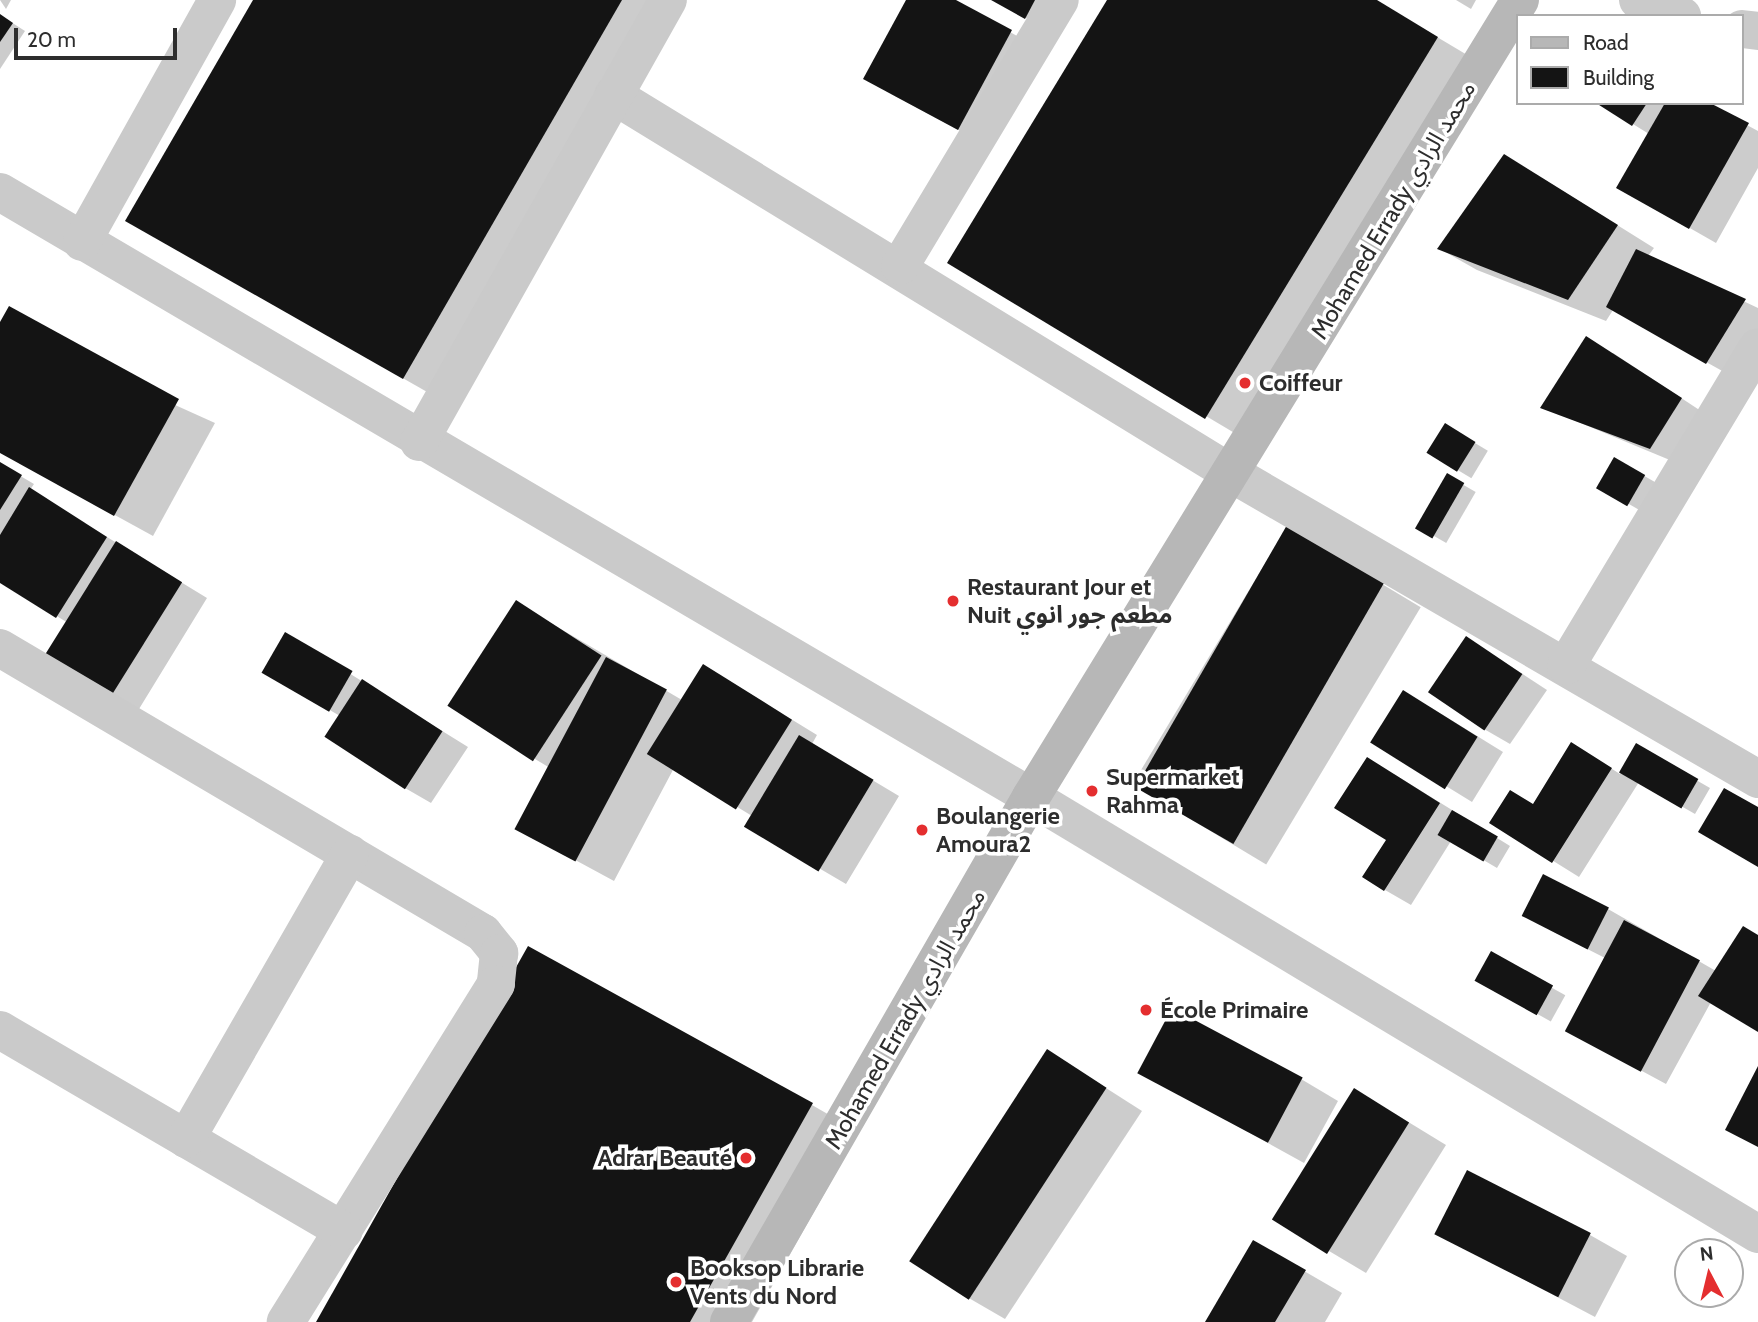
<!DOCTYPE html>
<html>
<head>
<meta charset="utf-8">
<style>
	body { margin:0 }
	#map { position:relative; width:1758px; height:1322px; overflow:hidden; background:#fff; font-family:Cabin,"Noto Sans Arabic",sans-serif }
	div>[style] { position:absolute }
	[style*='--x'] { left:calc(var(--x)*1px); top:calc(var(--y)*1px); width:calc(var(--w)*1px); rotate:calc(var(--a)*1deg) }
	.shadow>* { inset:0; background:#0003; transform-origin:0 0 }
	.building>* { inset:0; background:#141414; transform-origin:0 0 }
	.street>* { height:38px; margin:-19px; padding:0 19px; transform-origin:19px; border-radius:19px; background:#cacaca }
	.secondary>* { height:38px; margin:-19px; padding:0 19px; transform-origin:19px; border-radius:19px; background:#b7b7b7 }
	.dots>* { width:19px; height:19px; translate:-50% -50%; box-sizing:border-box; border:4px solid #fff; border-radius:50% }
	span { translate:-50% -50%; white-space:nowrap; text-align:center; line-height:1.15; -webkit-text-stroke:7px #fff; paint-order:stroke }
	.street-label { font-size:24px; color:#2d2d2d }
	.poi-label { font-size:24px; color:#2d2d2d; font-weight:700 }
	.left { translate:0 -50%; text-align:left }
	.right { translate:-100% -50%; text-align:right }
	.legend { position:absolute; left:1516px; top:14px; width:228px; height:91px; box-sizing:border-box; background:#fff; border:2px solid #ababab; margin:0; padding:9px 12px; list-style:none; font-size:21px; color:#2d2d2d }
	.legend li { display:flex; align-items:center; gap:14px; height:35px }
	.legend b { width:35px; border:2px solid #ababab }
	.north { position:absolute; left:1674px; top:1238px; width:70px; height:70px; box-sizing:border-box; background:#fff; border:2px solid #ababab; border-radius:50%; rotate:353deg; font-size:19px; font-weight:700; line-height:28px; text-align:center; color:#2d2d2d }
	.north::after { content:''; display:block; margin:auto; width:24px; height:32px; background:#e42e2f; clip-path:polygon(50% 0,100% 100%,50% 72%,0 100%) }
	.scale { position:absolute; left:14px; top:28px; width:163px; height:32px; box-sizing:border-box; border:4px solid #2d2d2d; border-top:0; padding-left:9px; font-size:21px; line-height:24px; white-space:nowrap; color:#2d2d2d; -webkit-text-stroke:5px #fff; paint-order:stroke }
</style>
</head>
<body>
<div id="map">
	<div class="shadow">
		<i style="clip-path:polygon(0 0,11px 0,6px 9px)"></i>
		<i style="clip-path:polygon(255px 0,684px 0,450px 405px,174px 248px)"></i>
		<i style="clip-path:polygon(908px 0,952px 0,1037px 47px,985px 144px,891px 94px)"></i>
		<i style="clip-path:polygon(993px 0,1069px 0,1052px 32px)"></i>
		<i style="clip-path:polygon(1109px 0,1375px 0,1484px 65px,1253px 444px,949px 263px)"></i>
		<i style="clip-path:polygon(1456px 0,1476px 0,1471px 9px)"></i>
		<i style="clip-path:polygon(0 15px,25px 31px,0 69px)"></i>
		<i style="clip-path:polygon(1599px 103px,1706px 103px,1758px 131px,1758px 168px,1716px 243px,1618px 187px,1649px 134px)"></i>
		<i style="clip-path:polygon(1542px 178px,1654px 248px,1648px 256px,1758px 308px,1758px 337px,1733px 377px,1613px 310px,1606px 321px,1477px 270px,1440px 249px)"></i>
		<i style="clip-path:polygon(0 326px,215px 423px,153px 536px,0 452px)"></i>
		<i style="clip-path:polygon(1613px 353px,1707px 415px,1677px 463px,1542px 407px)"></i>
		<i style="left:1445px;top:425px;width:50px;height:32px;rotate:31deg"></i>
		<i style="left:1615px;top:459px;width:48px;height:32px;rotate:30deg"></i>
		<i style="clip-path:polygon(0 464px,34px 484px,30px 490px,207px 598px,139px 709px,113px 694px,68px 623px,0 581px)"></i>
		<i style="left:1448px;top:476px;width:32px;height:59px;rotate:30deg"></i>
		<i style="left:1287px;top:527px;width:156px;height:300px;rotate:31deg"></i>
		<i style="clip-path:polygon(542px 618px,682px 700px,729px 681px,817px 735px,812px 744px,899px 796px,846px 884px,747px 826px,752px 816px,674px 768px,614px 881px,518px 829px,550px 768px,535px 759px)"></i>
		<i style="clip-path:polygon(286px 634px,468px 747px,431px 803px,405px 788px,340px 716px,263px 671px)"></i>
		<i style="clip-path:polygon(1467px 638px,1547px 690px,1510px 744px,1484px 729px)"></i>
		<i style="clip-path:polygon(1430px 707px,1503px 752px,1472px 802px,1373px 741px)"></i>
		<i style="clip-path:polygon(1637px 746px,1710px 788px,1695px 814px,1639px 782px,1579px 877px,1491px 822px,1534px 806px,1598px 760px,1620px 774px)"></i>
		<i style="clip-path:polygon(1394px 774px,1510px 846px,1497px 868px,1451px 841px,1411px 905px,1385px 890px)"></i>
		<i style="clip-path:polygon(1608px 909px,1716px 971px,1758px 937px,1758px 1030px,1711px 1002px,1666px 1084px,1592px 1044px,1605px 958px,1550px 930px)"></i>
		<i style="left:1491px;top:954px;width:85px;height:30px;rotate:29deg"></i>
		<i style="clip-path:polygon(1048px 1051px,1142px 1111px,1005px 1319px,967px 1297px)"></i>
		<i style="clip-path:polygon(1301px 1079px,1338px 1101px,1304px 1163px,1177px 1093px)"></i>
		<i style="clip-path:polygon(812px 1105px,859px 1132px,752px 1322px,318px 1322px)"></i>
		<i style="clip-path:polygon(1392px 1112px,1446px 1145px,1366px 1273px,1329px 1251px)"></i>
		<i style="clip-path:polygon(1436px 1233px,1590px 1235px,1627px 1256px,1595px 1317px)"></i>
		<i style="clip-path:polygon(1254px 1242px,1342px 1293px,1325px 1322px,1207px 1322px)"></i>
	</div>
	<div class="building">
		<i style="clip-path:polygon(253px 0,622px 0,403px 379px,125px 221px)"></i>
		<i style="clip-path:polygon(906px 0,956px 0,1012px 30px,958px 130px,863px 79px)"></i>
		<i style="clip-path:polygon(991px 0,1035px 0,1025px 19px)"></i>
		<i style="clip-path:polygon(1107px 0,1377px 0,1438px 37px,1205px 419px,947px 263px)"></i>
		<i style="clip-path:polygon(0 14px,13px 23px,0 42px)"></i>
		<i style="clip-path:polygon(1596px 103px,1647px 103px,1632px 126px)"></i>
		<i style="clip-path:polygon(1665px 103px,1710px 103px,1749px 123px,1689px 229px,1616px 188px)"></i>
		<i style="clip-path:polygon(1504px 154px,1618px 225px,1568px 300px,1437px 249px)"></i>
		<i style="clip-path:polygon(1636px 249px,1746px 299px,1706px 364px,1606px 307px)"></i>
		<i style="clip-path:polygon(9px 306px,179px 399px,114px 516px,0 453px,0 322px)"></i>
		<i style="clip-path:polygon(1586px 336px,1682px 398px,1650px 449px,1540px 408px)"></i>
		<i style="left:1445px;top:423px;width:36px;height:35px;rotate:32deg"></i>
		<i style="left:1614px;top:457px;width:36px;height:36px;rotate:30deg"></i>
		<i style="clip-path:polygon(0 462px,22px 475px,0 510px)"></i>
		<i style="left:1447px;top:473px;width:20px;height:64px;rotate:30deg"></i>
		<i style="clip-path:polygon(29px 487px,107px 537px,56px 618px,0 583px,0 535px)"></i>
		<i style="left:1287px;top:525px;width:113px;height:303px;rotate:30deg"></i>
		<i style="left:116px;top:541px;width:78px;height:134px;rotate:32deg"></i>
		<i style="left:516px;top:600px;width:102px;height:126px;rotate:33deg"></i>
		<i style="left:285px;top:632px;width:78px;height:47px;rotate:30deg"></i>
		<i style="left:1466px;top:636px;width:68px;height:68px;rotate:34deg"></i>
		<i style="left:606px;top:657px;width:69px;height:195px;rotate:28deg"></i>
		<i style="left:703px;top:664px;width:105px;height:106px;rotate:32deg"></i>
		<i style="left:362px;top:679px;width:96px;height:69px;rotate:33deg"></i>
		<i style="left:1403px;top:690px;width:88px;height:62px;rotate:32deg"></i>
		<i style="left:799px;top:735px;width:87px;height:107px;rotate:31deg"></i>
		<i style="clip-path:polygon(1571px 742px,1612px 768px,1552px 863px,1489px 823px,1510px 790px,1533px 804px)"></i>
		<i style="left:1636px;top:743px;width:72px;height:34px;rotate:30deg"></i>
		<i style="clip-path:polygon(1367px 757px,1440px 803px,1384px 891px,1362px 877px,1386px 840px,1334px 808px)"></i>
		<i style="clip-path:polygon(1724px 788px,1758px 807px,1758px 867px,1698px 832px)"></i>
		<i style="left:1452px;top:810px;width:53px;height:29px;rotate:30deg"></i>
		<i style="left:1543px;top:874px;width:74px;height:47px;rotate:27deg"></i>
		<i style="left:1624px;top:920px;width:86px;height:126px;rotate:28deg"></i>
		<i style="clip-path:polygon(1743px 926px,1758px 935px,1758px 1032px,1698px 996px)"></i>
		<i style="clip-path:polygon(528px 946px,813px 1103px,690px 1322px,316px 1322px)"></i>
		<i style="left:1491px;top:951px;width:71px;height:34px;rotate:29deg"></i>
		<i style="left:1172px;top:1008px;width:148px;height:74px;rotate:28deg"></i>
		<i style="left:1047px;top:1049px;width:71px;height:253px;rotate:33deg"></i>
		<i style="clip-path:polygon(1758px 1066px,1758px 1147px,1725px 1130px)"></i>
		<i style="left:1354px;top:1088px;width:65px;height:155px;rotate:32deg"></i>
		<i style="left:1467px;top:1170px;width:139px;height:72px;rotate:27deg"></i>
		<i style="clip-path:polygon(1253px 1240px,1306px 1270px,1275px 1322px,1205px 1322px)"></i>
	</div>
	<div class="street">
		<i style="--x:1638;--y:0;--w:47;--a:20"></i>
		<i style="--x:1742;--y:29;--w:16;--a:7"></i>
		<i style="--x:613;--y:95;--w:728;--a:31.46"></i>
		<i style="--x:1234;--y:475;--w:606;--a:30.12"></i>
		<i style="--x:0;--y:192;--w:1195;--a:30.4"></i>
		<i style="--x:1031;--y:797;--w:848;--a:31.01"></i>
		<i style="--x:82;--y:242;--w:277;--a:-60.8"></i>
		<i style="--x:900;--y:266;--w:310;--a:-59"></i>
		<i style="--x:419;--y:442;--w:507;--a:-60.61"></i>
		<i style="--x:0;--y:648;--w:561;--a:30.54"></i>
		<i style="--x:483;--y:933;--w:26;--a:51"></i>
		<i style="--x:499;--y:953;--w:31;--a:96"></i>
		<i style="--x:496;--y:984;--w:398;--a:121.9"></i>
		<i style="--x:1566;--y:666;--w:372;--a:-59"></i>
		<i style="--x:0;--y:1030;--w:398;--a:30.3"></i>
		<i style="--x:186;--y:1139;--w:329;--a:-60.1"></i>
	</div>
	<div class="secondary">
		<i style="--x:729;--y:1322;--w:606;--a:-60.09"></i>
		<i style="--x:1031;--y:797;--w:935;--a:-58.47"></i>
	</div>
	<div class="dots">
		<i style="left:1245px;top:383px;background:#e42e2f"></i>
		<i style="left:953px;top:601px;background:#e42e2f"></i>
		<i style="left:1092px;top:791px;background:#e42e2f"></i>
		<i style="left:922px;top:830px;background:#e42e2f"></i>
		<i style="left:1146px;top:1010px;background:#e42e2f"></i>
		<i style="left:746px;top:1158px;background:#e42e2f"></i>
		<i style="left:676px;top:1282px;background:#e42e2f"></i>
	</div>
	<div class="street-label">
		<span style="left:1393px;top:210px;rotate:-59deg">Mohamed Errady محمد الرادي</span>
		<span style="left:905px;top:1019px;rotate:-60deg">Mohamed Errady محمد الرادي</span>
	</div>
	<div class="poi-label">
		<span class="left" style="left:1259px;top:383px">Coiffeur</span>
		<span class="left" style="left:967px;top:601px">Restaurant Jour et<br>Nuit مطعم جور انوي</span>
		<span class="left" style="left:1106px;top:791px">Supermarket<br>Rahma</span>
		<span class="left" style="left:936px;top:830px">Boulangerie<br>Amoura2</span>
		<span class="left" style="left:1160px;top:1010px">École Primaire</span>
		<span class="right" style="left:732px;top:1158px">Adrar Beauté</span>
		<span class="left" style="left:690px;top:1282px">Booksop Librarie<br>Vents du Nord</span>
	</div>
	<ul class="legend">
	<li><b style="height:9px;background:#b7b7b7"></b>Road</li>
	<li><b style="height:19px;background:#141414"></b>Building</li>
	</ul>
	<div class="north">N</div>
	<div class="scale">20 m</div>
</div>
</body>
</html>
